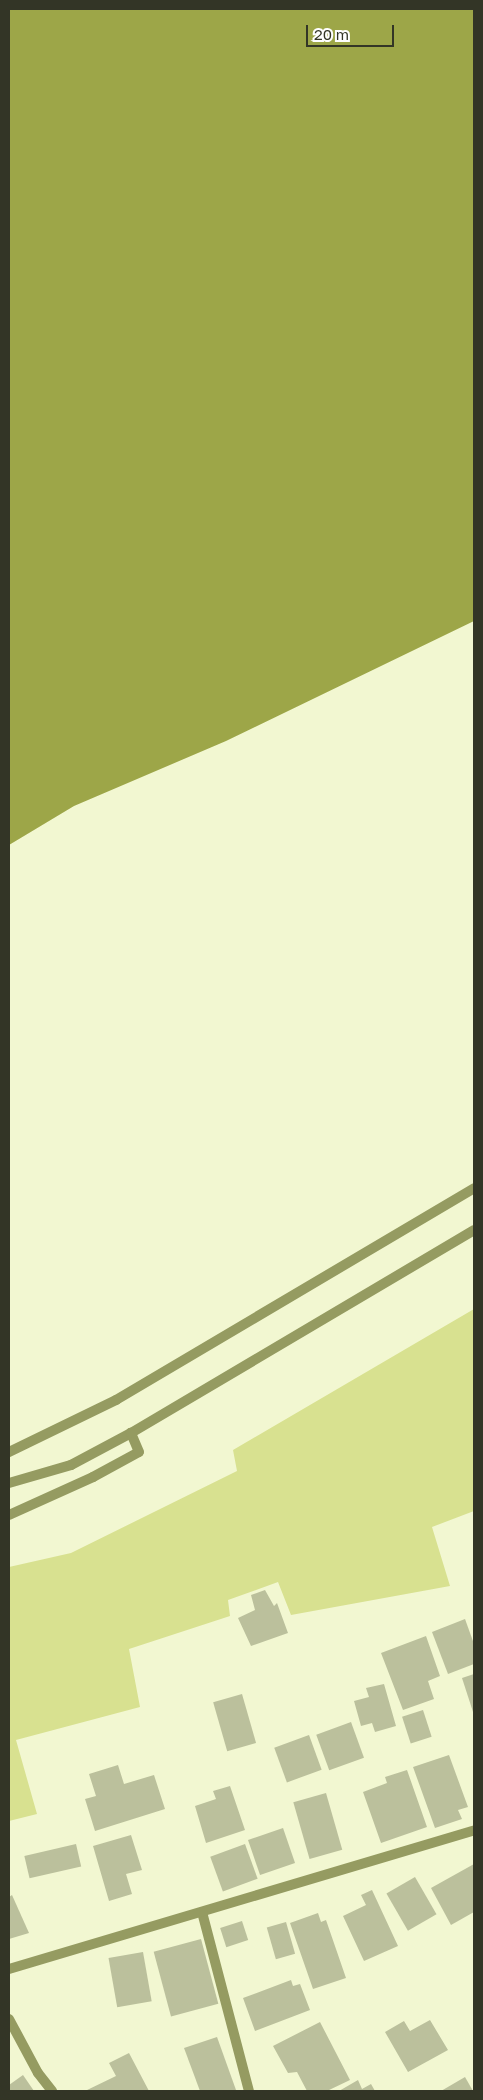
<!DOCTYPE html>
<html>
<head>
<meta charset="utf-8">
<style>
	body { margin:0 }
	#map { position:relative; width:483px; height:2100px; overflow:hidden; background:#f2f7d1; font-family:"Golos Text",sans-serif }
	div>[style] { position:absolute }
	[style*='--x'] { left:calc(var(--x)*1px); top:calc(var(--y)*1px); width:calc(var(--w)*1px); rotate:calc(var(--a)*1deg) }
	.green>* { inset:0; background:#d8e190 }
	.water>* { inset:0; background:#9da648 }
	.building>* { inset:0; background:#bbc09c; transform-origin:0 0 }
	.lane>* { height:10px; margin:-5px; padding:0 5px; transform-origin:5px; border-radius:5px; background:#959b61 }
	.street>* { height:10px; margin:-5px; padding:0 5px; transform-origin:5px; border-radius:5px; background:#959b61 }
	span { translate:-50% -50%; white-space:nowrap; text-align:center; line-height:1.15; -webkit-text-stroke:5px #fff; paint-order:stroke }
	.frame { position:absolute; inset:0; border:10px solid #333526; pointer-events:none }
	.scale { position:absolute; left:306px; top:25px; width:88px; height:22px; box-sizing:border-box; border:2px solid #333526; border-top:0; padding-left:6px; font-size:15px; line-height:18px; white-space:nowrap; color:#333526; -webkit-text-stroke:4px #fff; paint-order:stroke }
</style>
</head>
<body>
<div id="map">
	<div class="green">
		<i style="clip-path:polygon(474px 1309px,474px 1511px,432px 1527px,450px 1586px,291px 1615px,278px 1582px,228px 1600px,230px 1616px,129px 1649px,140px 1707px,16px 1740px,37px 1814px,9px 1821px,9px 1567px,71px 1553px,237px 1471px,233px 1450px)"></i>
	</div>
	<div class="water">
		<i style="clip-path:polygon(9px 9px,474px 9px,474px 621px,226px 741px,74px 806px,9px 845px)"></i>
	</div>
	<div class="building">
		<i style="clip-path:polygon(265px 1590px,274px 1606px,277px 1603px,288px 1633px,251px 1646px,238px 1618px,255px 1610px,251px 1595px)"></i>
		<i style="clip-path:polygon(465px 1619px,474px 1644px,474px 1664px,448px 1674px,432px 1632px)"></i>
		<i style="clip-path:polygon(426px 1636px,440px 1676px,428px 1681px,434px 1699px,403px 1710px,381px 1653px)"></i>
		<i style="clip-path:polygon(474px 1674px,474px 1715px,462px 1678px)"></i>
		<i style="clip-path:polygon(384px 1684px,396px 1726px,375px 1732px,372px 1723px,361px 1726px,354px 1701px,369px 1697px,366px 1688px)"></i>
		<i style="left:242px;top:1694px;width:51px;height:30px;rotate:74deg"></i>
		<i style="left:423px;top:1710px;width:28px;height:22px;rotate:72deg"></i>
		<i style="left:351px;top:1722px;width:38px;height:37px;rotate:70deg"></i>
		<i style="left:309px;top:1735px;width:37px;height:37px;rotate:70deg"></i>
		<i style="clip-path:polygon(449px 1755px,468px 1807px,458px 1810px,462px 1819px,435px 1828px,413px 1767px)"></i>
		<i style="clip-path:polygon(118px 1765px,124px 1784px,154px 1775px,165px 1809px,95px 1831px,85px 1799px,96px 1796px,89px 1774px)"></i>
		<i style="clip-path:polygon(407px 1770px,427px 1827px,381px 1843px,363px 1792px,387px 1783px,385px 1777px)"></i>
		<i style="clip-path:polygon(230px 1786px,245px 1830px,206px 1843px,195px 1806px,216px 1799px,213px 1791px)"></i>
		<i style="left:326px;top:1793px;width:59px;height:34px;rotate:74deg"></i>
		<i style="left:283px;top:1828px;width:37px;height:37px;rotate:71deg"></i>
		<i style="clip-path:polygon(131px 1835px,142px 1870px,126px 1874px,132px 1894px,109px 1901px,93px 1846px)"></i>
		<i style="left:76px;top:1844px;width:23px;height:53px;rotate:77deg"></i>
		<i style="left:245px;top:1844px;width:37px;height:37px;rotate:70deg"></i>
		<i style="clip-path:polygon(474px 1864px,474px 1912px,451px 1925px,431px 1888px)"></i>
		<i style="left:415px;top:1877px;width:43px;height:33px;rotate:60deg"></i>
		<i style="clip-path:polygon(372px 1890px,398px 1946px,364px 1961px,343px 1916px,366px 1905px,361px 1895px)"></i>
		<i style="clip-path:polygon(12px 1895px,29px 1933px,9px 1939px,9px 1897px)"></i>
		<i style="clip-path:polygon(318px 1913px,321px 1922px,326px 1920px,346px 1978px,313px 1989px,290px 1923px)"></i>
		<i style="left:242px;top:1921px;width:20px;height:23px;rotate:72deg"></i>
		<i style="left:286px;top:1922px;width:33px;height:20px;rotate:74deg"></i>
		<i style="left:201px;top:1939px;width:67px;height:49px;rotate:75deg"></i>
		<i style="left:143px;top:1952px;width:50px;height:35px;rotate:80deg"></i>
		<i style="clip-path:polygon(291px 1980px,293px 1986px,300px 1984px,310px 2010px,255px 2031px,243px 1998px)"></i>
		<i style="clip-path:polygon(430px 2020px,448px 2050px,408px 2072px,385px 2032px,404px 2021px,410px 2031px)"></i>
		<i style="clip-path:polygon(320px 2022px,350px 2080px,327px 2091px,307px 2091px,297px 2072px,288px 2073px,273px 2046px)"></i>
		<i style="clip-path:polygon(217px 2037px,236px 2090px,200px 2091px,184px 2048px)"></i>
		<i style="clip-path:polygon(129px 2053px,149px 2091px,85px 2091px,116px 2076px,109px 2063px)"></i>
		<i style="clip-path:polygon(23px 2075px,34px 2091px,9px 2091px,9px 2085px)"></i>
		<i style="clip-path:polygon(465px 2077px,473px 2091px,441px 2091px)"></i>
		<i style="clip-path:polygon(358px 2080px,362px 2089px,371px 2084px,375px 2091px,339px 2091px)"></i>
	</div>
	<div class="lane">
		<i style="--x:9;--y:1452;--w:119;--a:-25.9"></i>
		<i style="--x:116;--y:1400;--w:416;--a:-30.6"></i>
		<i style="--x:9;--y:1483;--w:65;--a:-16.2"></i>
		<i style="--x:71;--y:1465;--w:68;--a:-28.1"></i>
	</div>
	<div class="street">
		<i style="--x:9;--y:1515;--w:92;--a:-24.3"></i>
		<i style="--x:93;--y:1477;--w:52;--a:-28.5"></i>
		<i style="--x:139;--y:1452;--w:21;--a:-113"></i>
		<i style="--x:131;--y:1433;--w:399;--a:-30.6"></i>
		<i style="--x:202;--y:1912;--w:185;--a:75.3"></i>
		<i style="--x:9;--y:1969;--w:485;--a:-16.6"></i>
		<i style="--x:9;--y:2019;--w:61;--a:61.8"></i>
		<i style="--x:38;--y:2073;--w:23;--a:52"></i>
	</div>
	<div class="frame"></div>
	<div class="scale">20 m</div>
</div>
</body>
</html>
